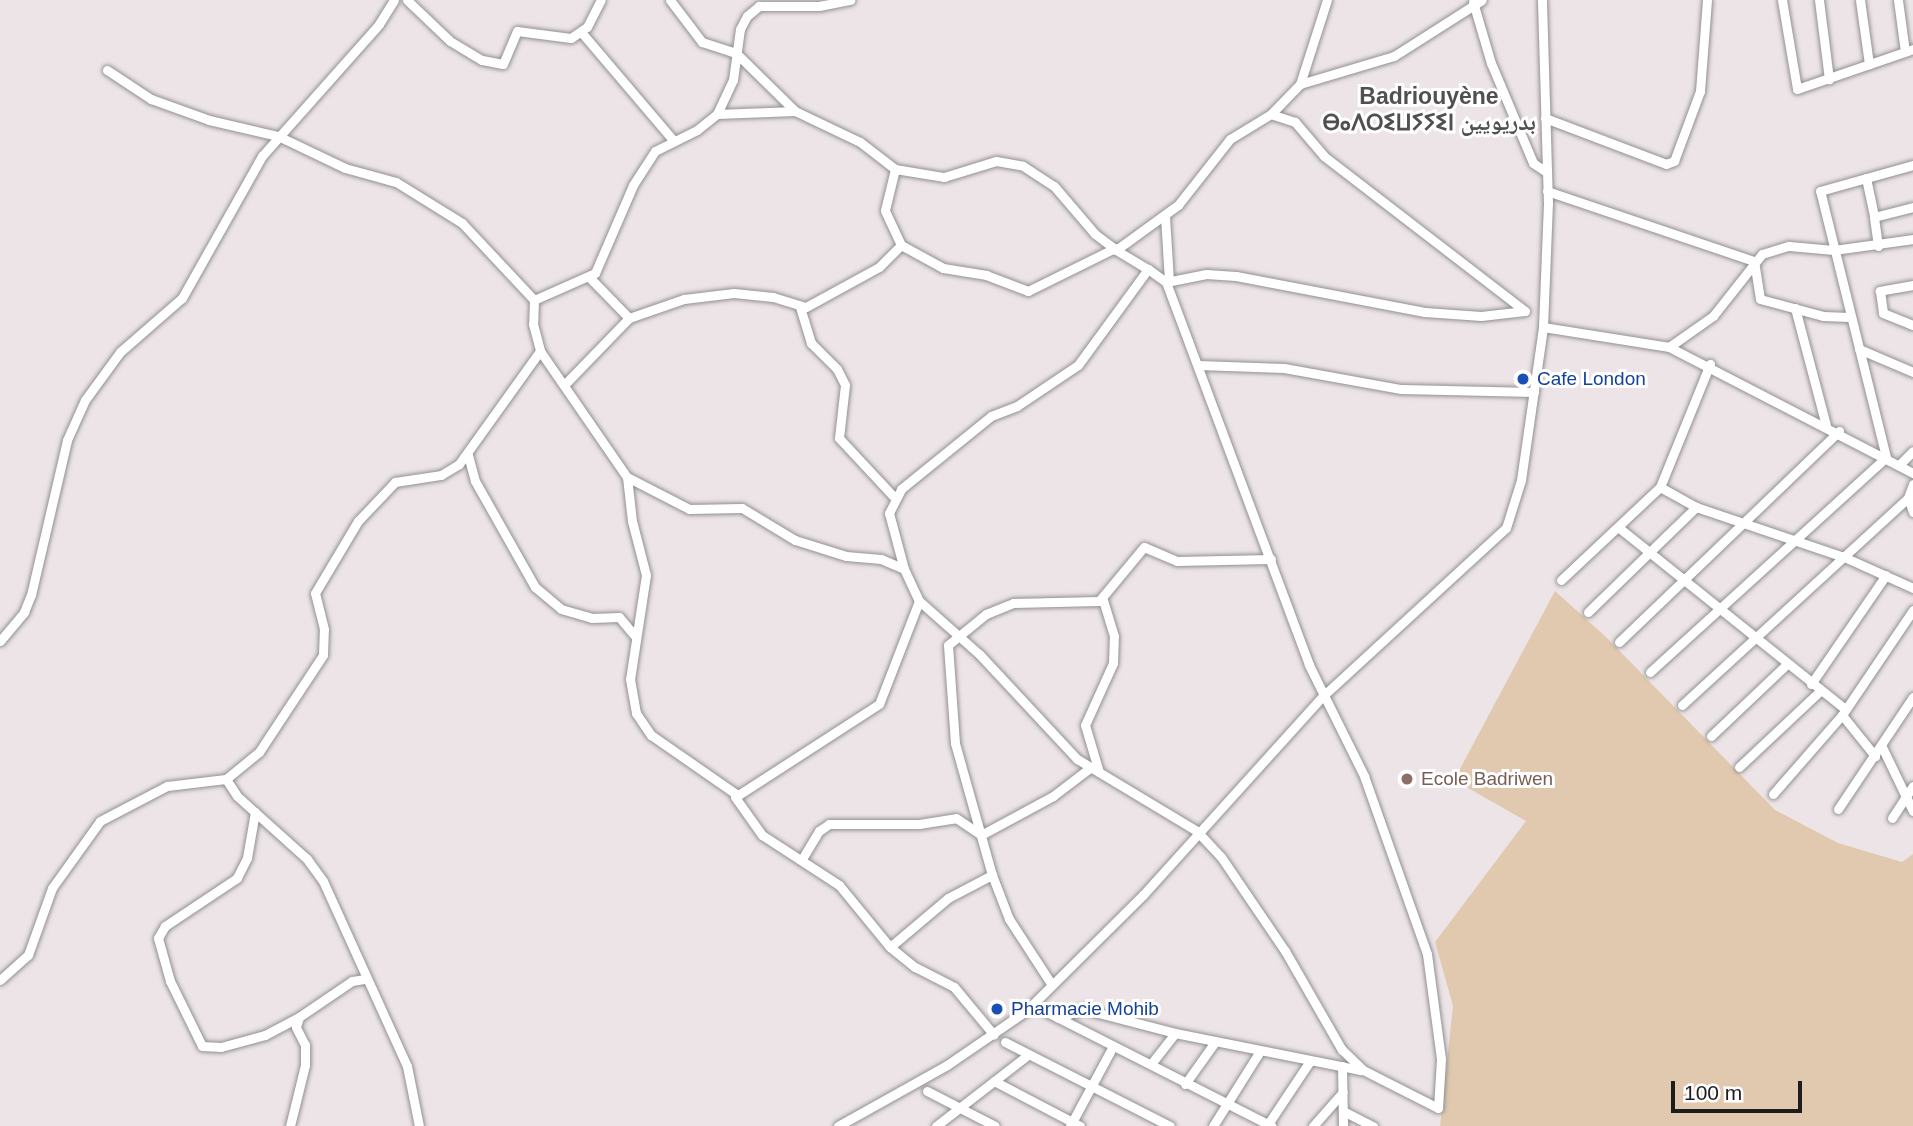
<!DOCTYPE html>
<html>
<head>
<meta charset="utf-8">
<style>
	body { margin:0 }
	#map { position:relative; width:1913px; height:1126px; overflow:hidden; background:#ede4e7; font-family:Helvetica,"Noto Naskh Arabic","Noto Sans Tifinagh",sans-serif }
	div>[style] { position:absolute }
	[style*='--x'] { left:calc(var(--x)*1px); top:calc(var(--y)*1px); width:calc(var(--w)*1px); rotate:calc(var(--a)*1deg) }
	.grass>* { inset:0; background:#e1c9b0 }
	.roads { filter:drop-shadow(0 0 2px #919191) drop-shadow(0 0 2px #919191) }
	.minor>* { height:9px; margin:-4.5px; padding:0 4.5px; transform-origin:4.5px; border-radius:4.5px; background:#fff }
	.dots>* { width:19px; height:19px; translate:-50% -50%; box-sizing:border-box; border:4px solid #fff; border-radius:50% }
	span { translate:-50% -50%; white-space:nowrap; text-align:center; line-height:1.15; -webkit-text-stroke:6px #fff; paint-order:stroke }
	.transit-label { font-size:19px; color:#164399 }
	.left { translate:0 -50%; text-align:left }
	.education-label { font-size:19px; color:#785e54 }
	.quarter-label { font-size:23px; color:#505050; font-weight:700 }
	.scale { position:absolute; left:1671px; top:1081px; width:131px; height:32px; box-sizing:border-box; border:4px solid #1d1d1d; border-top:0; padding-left:9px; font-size:21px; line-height:24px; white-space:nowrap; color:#1d1d1d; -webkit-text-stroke:5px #fff; paint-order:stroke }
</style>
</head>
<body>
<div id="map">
	<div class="grass">
		<i style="clip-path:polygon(1555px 591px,1606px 637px,1775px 810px,1838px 843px,1902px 862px,1913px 854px,1913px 1126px,1440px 1126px,1453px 1006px,1435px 942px,1526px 821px,1454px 780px)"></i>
	</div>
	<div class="roads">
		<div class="minor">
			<i style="--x:407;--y:0;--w:59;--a:43.6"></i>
			<i style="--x:450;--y:41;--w:37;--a:31"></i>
			<i style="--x:482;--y:60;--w:21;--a:11"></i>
			<i style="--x:503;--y:64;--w:36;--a:-67"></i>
			<i style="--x:517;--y:31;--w:54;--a:7.4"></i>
			<i style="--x:571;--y:38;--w:19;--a:-35"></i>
			<i style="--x:587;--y:27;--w:30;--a:-63"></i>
			<i style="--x:670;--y:0;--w:53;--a:52.7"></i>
			<i style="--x:702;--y:42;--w:36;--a:18"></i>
			<i style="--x:736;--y:53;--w:83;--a:44.5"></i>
			<i style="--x:795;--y:111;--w:72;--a:25.5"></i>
			<i style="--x:860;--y:142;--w:44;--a:37.6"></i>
			<i style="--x:1782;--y:0;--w:90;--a:80.4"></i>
			<i style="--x:1797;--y:89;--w:123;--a:-19"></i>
			<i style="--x:1819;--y:0;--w:80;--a:82.8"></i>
			<i style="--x:1860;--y:0;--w:65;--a:82"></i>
			<i style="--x:1898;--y:0;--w:52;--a:82.3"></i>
			<i style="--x:1473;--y:2;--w:64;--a:73.6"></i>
			<i style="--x:1491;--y:63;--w:108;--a:67.2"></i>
			<i style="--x:1533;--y:163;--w:14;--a:34"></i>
			<i style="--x:582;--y:33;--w:140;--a:49.6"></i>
			<i style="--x:107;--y:70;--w:53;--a:33.4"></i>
			<i style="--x:151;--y:99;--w:62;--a:19.9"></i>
			<i style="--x:209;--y:120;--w:71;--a:13.1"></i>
			<i style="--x:278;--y:136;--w:74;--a:25.5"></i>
			<i style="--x:345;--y:168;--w:53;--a:15.4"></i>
			<i style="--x:396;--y:182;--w:78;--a:31.8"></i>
			<i style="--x:462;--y:223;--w:105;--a:46.9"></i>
			<i style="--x:534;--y:300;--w:24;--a:92"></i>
			<i style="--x:533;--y:324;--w:28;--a:75"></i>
			<i style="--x:540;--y:351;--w:153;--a:55.4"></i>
			<i style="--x:627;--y:477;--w:70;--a:27.3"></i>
			<i style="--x:689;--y:509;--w:53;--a:-1.1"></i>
			<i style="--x:742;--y:508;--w:62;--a:31.1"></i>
			<i style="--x:795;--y:540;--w:53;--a:17.4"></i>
			<i style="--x:846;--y:556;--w:35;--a:5"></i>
			<i style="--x:881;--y:559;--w:25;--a:23"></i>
			<i style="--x:1300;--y:84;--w:88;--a:-72.2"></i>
			<i style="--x:717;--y:114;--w:78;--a:-2.2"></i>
			<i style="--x:1545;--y:118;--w:129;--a:20.8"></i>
			<i style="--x:1666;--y:164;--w:9;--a:-21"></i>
			<i style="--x:1674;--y:161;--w:75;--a:-69.6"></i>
			<i style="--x:1700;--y:91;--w:91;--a:-85.6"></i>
			<i style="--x:1866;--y:178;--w:40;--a:78"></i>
			<i style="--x:1547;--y:191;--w:219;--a:18.7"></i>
			<i style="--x:1754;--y:261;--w:38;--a:81"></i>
			<i style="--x:1760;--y:299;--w:65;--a:15.1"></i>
			<i style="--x:1823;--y:316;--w:26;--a:2"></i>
			<i style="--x:1165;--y:216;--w:65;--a:86.5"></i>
			<i style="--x:901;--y:245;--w:48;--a:28.7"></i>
			<i style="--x:943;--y:268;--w:44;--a:9.2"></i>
			<i style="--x:986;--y:275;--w:45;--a:20.9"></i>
			<i style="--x:1028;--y:291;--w:97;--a:-26.3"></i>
			<i style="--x:1878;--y:246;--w:29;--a:-98"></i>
			<i style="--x:1874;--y:217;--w:40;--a:-14.4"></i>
			<i style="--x:1116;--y:250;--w:77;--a:-36"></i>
			<i style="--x:1178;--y:205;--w:84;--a:-51.8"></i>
			<i style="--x:1230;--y:139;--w:48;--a:-31.4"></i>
			<i style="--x:1271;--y:114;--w:42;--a:-46"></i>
			<i style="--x:1300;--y:84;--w:98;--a:-16.6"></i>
			<i style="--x:1394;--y:56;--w:104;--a:-32.5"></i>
			<i style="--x:590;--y:278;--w:56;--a:45.7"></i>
			<i style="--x:1166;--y:282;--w:41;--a:-11.3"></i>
			<i style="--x:1206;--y:274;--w:30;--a:4"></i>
			<i style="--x:1236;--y:276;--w:192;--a:10.8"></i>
			<i style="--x:1425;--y:312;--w:56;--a:4.1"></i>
			<i style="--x:1481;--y:316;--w:44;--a:-6.5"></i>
			<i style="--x:1525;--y:311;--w:254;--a:-142.4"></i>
			<i style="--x:1324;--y:156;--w:45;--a:-130.5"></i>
			<i style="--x:1295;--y:122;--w:25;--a:-162"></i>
			<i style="--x:1913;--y:285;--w:34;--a:170"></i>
			<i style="--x:1880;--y:291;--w:22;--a:82"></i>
			<i style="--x:1883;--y:313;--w:32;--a:22"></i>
			<i style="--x:534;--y:300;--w:67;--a:-23.9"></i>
			<i style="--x:595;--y:273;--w:96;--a:-66.6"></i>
			<i style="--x:633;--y:185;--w:40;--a:-57.1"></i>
			<i style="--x:655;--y:151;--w:47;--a:-26.6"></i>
			<i style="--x:697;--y:130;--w:26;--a:-39"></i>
			<i style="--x:717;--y:114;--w:38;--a:-65"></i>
			<i style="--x:733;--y:80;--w:51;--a:-82.2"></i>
			<i style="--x:740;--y:29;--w:15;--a:-62"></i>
			<i style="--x:747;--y:16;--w:16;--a:-40"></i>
			<i style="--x:759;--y:6;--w:60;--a:0"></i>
			<i style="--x:819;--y:6;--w:32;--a:-11"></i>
			<i style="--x:800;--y:307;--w:38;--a:73"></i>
			<i style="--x:811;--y:343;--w:37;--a:45"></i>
			<i style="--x:837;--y:369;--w:18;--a:63"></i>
			<i style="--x:845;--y:385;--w:53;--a:96.5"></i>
			<i style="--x:839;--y:438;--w:82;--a:47"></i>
			<i style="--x:1795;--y:308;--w:121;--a:75.2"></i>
			<i style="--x:1543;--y:327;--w:128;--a:9"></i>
			<i style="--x:1669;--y:347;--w:275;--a:27.3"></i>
			<i style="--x:1669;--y:347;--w:54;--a:-35.2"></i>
			<i style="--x:1713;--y:316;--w:79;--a:-51.7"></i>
			<i style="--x:1762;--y:254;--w:28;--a:-17"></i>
			<i style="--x:1789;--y:246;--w:45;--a:5.1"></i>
			<i style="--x:1834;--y:250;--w:80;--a:-7.9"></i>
			<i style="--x:1859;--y:349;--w:59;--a:23.1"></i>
			<i style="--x:1198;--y:365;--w:86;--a:2"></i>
			<i style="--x:1284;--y:368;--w:119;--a:10.2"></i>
			<i style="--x:1401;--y:389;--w:133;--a:1.3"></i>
			<i style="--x:566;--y:383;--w:91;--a:-45.9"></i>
			<i style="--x:629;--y:318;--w:58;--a:-19.1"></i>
			<i style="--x:684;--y:299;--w:50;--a:-6.8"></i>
			<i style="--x:734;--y:293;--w:39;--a:6"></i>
			<i style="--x:773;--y:297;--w:34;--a:17"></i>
			<i style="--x:806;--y:307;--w:83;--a:-28.7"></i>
			<i style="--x:879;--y:267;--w:31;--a:-45"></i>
			<i style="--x:901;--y:245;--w:38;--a:-115"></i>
			<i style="--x:885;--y:210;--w:42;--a:-76.3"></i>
			<i style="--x:895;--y:169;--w:50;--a:9.3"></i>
			<i style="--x:944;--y:177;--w:54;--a:-17.1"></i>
			<i style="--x:996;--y:161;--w:27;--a:10"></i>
			<i style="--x:1023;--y:166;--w:37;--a:33"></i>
			<i style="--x:1054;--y:186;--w:63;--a:49.5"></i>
			<i style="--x:1095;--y:234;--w:26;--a:37"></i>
			<i style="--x:1116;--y:250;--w:37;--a:31"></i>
			<i style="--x:1148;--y:269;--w:22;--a:36"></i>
			<i style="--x:1166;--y:282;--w:409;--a:69.5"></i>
			<i style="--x:1309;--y:665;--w:124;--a:63.6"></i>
			<i style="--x:1364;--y:776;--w:189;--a:70.5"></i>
			<i style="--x:1427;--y:954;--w:106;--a:82.4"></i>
			<i style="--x:1441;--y:1059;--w:49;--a:93.5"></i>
			<i style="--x:1438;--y:1108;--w:84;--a:-153.1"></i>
			<i style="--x:1363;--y:1070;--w:29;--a:-136"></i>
			<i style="--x:1342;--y:1050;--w:114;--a:-119.9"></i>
			<i style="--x:1285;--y:951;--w:114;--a:-124.2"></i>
			<i style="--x:1221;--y:857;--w:35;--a:-133"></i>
			<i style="--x:1197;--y:831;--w:140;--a:-149"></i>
			<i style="--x:1077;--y:759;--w:144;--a:-133"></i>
			<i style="--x:979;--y:654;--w:80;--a:-138.5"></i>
			<i style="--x:919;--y:601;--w:35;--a:-115"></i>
			<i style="--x:904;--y:569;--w:58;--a:-105"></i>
			<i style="--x:889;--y:513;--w:27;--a:-63"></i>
			<i style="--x:901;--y:489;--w:116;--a:-39"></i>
			<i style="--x:991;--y:416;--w:28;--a:-21"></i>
			<i style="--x:1017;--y:406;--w:73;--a:-33.9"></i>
			<i style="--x:1078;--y:365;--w:119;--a:-53.9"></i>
			<i style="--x:468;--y:455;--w:27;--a:75"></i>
			<i style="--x:475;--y:481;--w:122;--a:60.5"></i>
			<i style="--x:535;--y:587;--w:34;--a:40"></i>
			<i style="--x:561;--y:609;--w:32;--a:16"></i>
			<i style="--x:592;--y:618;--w:27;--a:-2"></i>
			<i style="--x:619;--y:617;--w:26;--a:50"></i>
			<i style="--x:1900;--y:464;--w:18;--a:-45"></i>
			<i style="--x:627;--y:477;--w:44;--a:83.5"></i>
			<i style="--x:632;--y:521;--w:56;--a:75.5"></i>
			<i style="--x:646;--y:575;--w:105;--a:98.7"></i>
			<i style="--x:630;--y:679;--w:35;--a:80"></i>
			<i style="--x:636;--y:713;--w:27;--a:56"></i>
			<i style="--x:651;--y:735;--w:103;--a:34.8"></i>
			<i style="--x:1913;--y:484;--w:15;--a:110"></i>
			<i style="--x:1908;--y:498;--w:15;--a:70"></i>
			<i style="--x:1660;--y:487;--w:41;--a:29.1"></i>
			<i style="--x:1696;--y:507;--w:156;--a:18.7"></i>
			<i style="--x:1844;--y:557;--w:76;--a:24.2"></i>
			<i style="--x:1618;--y:527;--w:291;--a:38.7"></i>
			<i style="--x:1561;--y:580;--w:136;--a:-43.2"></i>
			<i style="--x:1660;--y:487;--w:133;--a:-67.9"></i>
			<i style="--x:919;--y:601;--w:110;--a:111.2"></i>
			<i style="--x:879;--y:704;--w:171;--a:147.1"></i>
			<i style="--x:735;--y:797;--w:47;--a:54.6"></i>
			<i style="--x:762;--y:835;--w:92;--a:33"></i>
			<i style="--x:839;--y:885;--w:80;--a:50.6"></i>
			<i style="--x:890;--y:947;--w:32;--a:39"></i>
			<i style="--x:915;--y:967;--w:44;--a:27.1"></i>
			<i style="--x:954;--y:987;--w:62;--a:50.2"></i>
			<i style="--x:1588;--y:612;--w:151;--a:-44.2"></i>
			<i style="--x:0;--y:641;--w:38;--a:-50"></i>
			<i style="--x:24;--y:612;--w:18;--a:-68"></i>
			<i style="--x:31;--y:595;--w:159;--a:-76.9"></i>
			<i style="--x:67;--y:440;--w:44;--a:-65.8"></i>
			<i style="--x:85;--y:400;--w:59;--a:-53.9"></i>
			<i style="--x:120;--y:352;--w:82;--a:-41.1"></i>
			<i style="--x:182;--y:298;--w:163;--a:-60.6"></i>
			<i style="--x:262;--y:156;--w:176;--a:-48.4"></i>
			<i style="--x:379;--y:24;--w:28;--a:-58"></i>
			<i style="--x:1619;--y:642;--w:305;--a:-43.8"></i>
			<i style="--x:1650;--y:672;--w:319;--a:-42.3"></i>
			<i style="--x:1886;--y:457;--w:274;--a:-103.9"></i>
			<i style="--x:1820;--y:191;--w:97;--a:-15.6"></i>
			<i style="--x:1811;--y:684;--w:132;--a:-55.5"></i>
			<i style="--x:1682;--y:705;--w:306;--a:-42.5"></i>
			<i style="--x:1842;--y:715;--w:53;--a:51.2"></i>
			<i style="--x:1711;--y:736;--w:105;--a:-43.5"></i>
			<i style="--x:1882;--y:747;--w:71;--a:64.2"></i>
			<i style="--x:1739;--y:767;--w:111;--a:-43.2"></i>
			<i style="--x:1099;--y:772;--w:49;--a:-106.6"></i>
			<i style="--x:1085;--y:725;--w:68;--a:-65.7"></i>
			<i style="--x:1113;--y:663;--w:27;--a:-88"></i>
			<i style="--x:1114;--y:636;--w:39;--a:-107"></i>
			<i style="--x:226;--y:779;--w:20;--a:57"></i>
			<i style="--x:237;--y:796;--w:94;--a:42"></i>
			<i style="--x:307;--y:859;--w:27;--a:54"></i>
			<i style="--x:323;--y:881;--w:203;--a:65.6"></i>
			<i style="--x:407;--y:1066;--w:61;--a:78.7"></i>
			<i style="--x:1773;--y:794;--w:105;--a:-48.9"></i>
			<i style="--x:1842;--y:715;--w:127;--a:-55.9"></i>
			<i style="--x:1838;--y:809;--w:135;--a:-56.2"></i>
			<i style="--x:255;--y:812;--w:47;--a:99.9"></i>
			<i style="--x:247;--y:858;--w:22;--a:117"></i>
			<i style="--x:237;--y:878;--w:87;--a:146.3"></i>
			<i style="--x:165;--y:926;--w:14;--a:120"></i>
			<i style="--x:158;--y:938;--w:45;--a:74.4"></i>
			<i style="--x:170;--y:981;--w:72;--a:63.8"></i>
			<i style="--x:202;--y:1046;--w:19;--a:3"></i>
			<i style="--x:221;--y:1047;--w:46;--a:-15.3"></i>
			<i style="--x:265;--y:1035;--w:38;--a:-28"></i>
			<i style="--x:1892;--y:818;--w:38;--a:-57"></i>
			<i style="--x:802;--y:859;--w:33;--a:-59"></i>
			<i style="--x:819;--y:831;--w:12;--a:-35"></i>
			<i style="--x:829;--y:824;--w:90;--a:0"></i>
			<i style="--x:919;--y:824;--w:37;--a:-9"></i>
			<i style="--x:956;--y:818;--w:30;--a:34"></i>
			<i style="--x:981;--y:835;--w:82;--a:-28.4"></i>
			<i style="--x:1053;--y:796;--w:48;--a:-37.3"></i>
			<i style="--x:890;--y:947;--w:76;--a:-40.2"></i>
			<i style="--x:948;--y:898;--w:50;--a:-27.6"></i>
			<i style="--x:0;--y:980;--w:38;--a:-42"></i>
			<i style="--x:28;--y:955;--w:71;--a:-70.3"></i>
			<i style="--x:52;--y:888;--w:82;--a:-54.4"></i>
			<i style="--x:100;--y:821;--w:76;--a:-27.6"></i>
			<i style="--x:167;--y:786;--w:59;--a:-6.8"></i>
			<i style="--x:226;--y:779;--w:43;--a:-39.3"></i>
			<i style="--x:259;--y:752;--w:116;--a:-56.6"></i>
			<i style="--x:323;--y:655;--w:26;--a:-88"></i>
			<i style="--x:324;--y:629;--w:37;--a:-104"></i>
			<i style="--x:315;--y:593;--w:84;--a:-59.2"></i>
			<i style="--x:358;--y:521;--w:54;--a:-46.5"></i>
			<i style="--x:395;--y:482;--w:47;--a:-8.7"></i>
			<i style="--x:441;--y:475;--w:21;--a:-31"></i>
			<i style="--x:459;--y:464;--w:139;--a:-54.4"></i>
			<i style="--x:1052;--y:985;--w:79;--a:-123.1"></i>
			<i style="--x:1009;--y:919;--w:47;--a:-111.1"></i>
			<i style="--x:992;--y:875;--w:137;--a:-105.7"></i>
			<i style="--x:955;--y:743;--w:98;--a:-94.1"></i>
			<i style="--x:948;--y:645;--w:49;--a:-39.2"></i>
			<i style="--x:986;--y:614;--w:29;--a:-22"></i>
			<i style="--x:1013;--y:603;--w:86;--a:-1.3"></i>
			<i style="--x:1099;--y:601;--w:70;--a:-50.2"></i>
			<i style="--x:1144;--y:547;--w:36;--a:23"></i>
			<i style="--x:1177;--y:561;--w:94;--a:-1.2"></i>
			<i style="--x:1045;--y:1011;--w:254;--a:26.9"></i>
			<i style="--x:1058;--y:1018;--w:27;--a:-20"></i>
			<i style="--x:1083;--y:1009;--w:95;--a:14.6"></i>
			<i style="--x:1175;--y:1033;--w:190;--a:11.3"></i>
			<i style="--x:1005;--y:1042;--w:185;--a:27"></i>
			<i style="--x:1151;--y:1064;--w:39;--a:-52"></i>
			<i style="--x:1342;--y:1066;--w:60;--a:89"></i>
			<i style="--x:994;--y:1081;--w:97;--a:27.6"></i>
			<i style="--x:1185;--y:1084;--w:52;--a:-54.5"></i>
			<i style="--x:927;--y:1091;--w:76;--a:27.2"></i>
			<i style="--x:1343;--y:1111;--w:34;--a:27"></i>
			<i style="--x:1268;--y:1124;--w:76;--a:-56.3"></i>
			<i style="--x:290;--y:1126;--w:63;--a:-76.2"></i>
			<i style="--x:305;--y:1065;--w:20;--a:-90"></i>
			<i style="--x:305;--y:1045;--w:20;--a:-117"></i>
			<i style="--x:296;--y:1027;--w:10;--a:-73"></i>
			<i style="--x:299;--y:1017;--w:64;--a:-34.2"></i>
			<i style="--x:352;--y:981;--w:12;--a:-9"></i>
			<i style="--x:838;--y:1126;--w:125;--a:-29.2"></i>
			<i style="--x:947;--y:1065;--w:96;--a:-34.4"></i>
			<i style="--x:1026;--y:1011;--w:165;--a:-44.8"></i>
			<i style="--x:1143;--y:895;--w:268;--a:-47.9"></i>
			<i style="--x:1323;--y:696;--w:248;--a:-42.6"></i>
			<i style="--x:1506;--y:528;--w:50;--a:-72.6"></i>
			<i style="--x:1521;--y:480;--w:155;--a:-81.8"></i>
			<i style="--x:1543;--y:327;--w:123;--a:-87.7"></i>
			<i style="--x:1548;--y:204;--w:204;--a:-91.7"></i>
			<i style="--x:936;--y:1126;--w:116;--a:-37.7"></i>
			<i style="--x:1070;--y:1126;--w:91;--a:-61.7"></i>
			<i style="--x:1213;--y:1126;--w:89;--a:-57.9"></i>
			<i style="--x:1313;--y:1126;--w:45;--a:-48.6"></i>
		</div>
	</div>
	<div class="dots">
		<i style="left:1523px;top:379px;background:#1a4fb4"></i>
		<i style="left:1407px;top:779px;background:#8d6e63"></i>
		<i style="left:997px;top:1009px;background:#1a4fb4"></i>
	</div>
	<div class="transit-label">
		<span class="left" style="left:1537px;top:379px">Cafe London</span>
		<span class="left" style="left:1011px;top:1009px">Pharmacie Mohib</span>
	</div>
	<div class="education-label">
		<span class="left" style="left:1421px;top:779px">Ecole Badriwen</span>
	</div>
	<div class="quarter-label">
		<span style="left:1429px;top:109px">Badriouyène<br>ⴱⴰⴷⵔⵉⵡⵢⵢⵉⵏ بدريويين</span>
	</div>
	<div class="scale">100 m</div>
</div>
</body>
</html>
